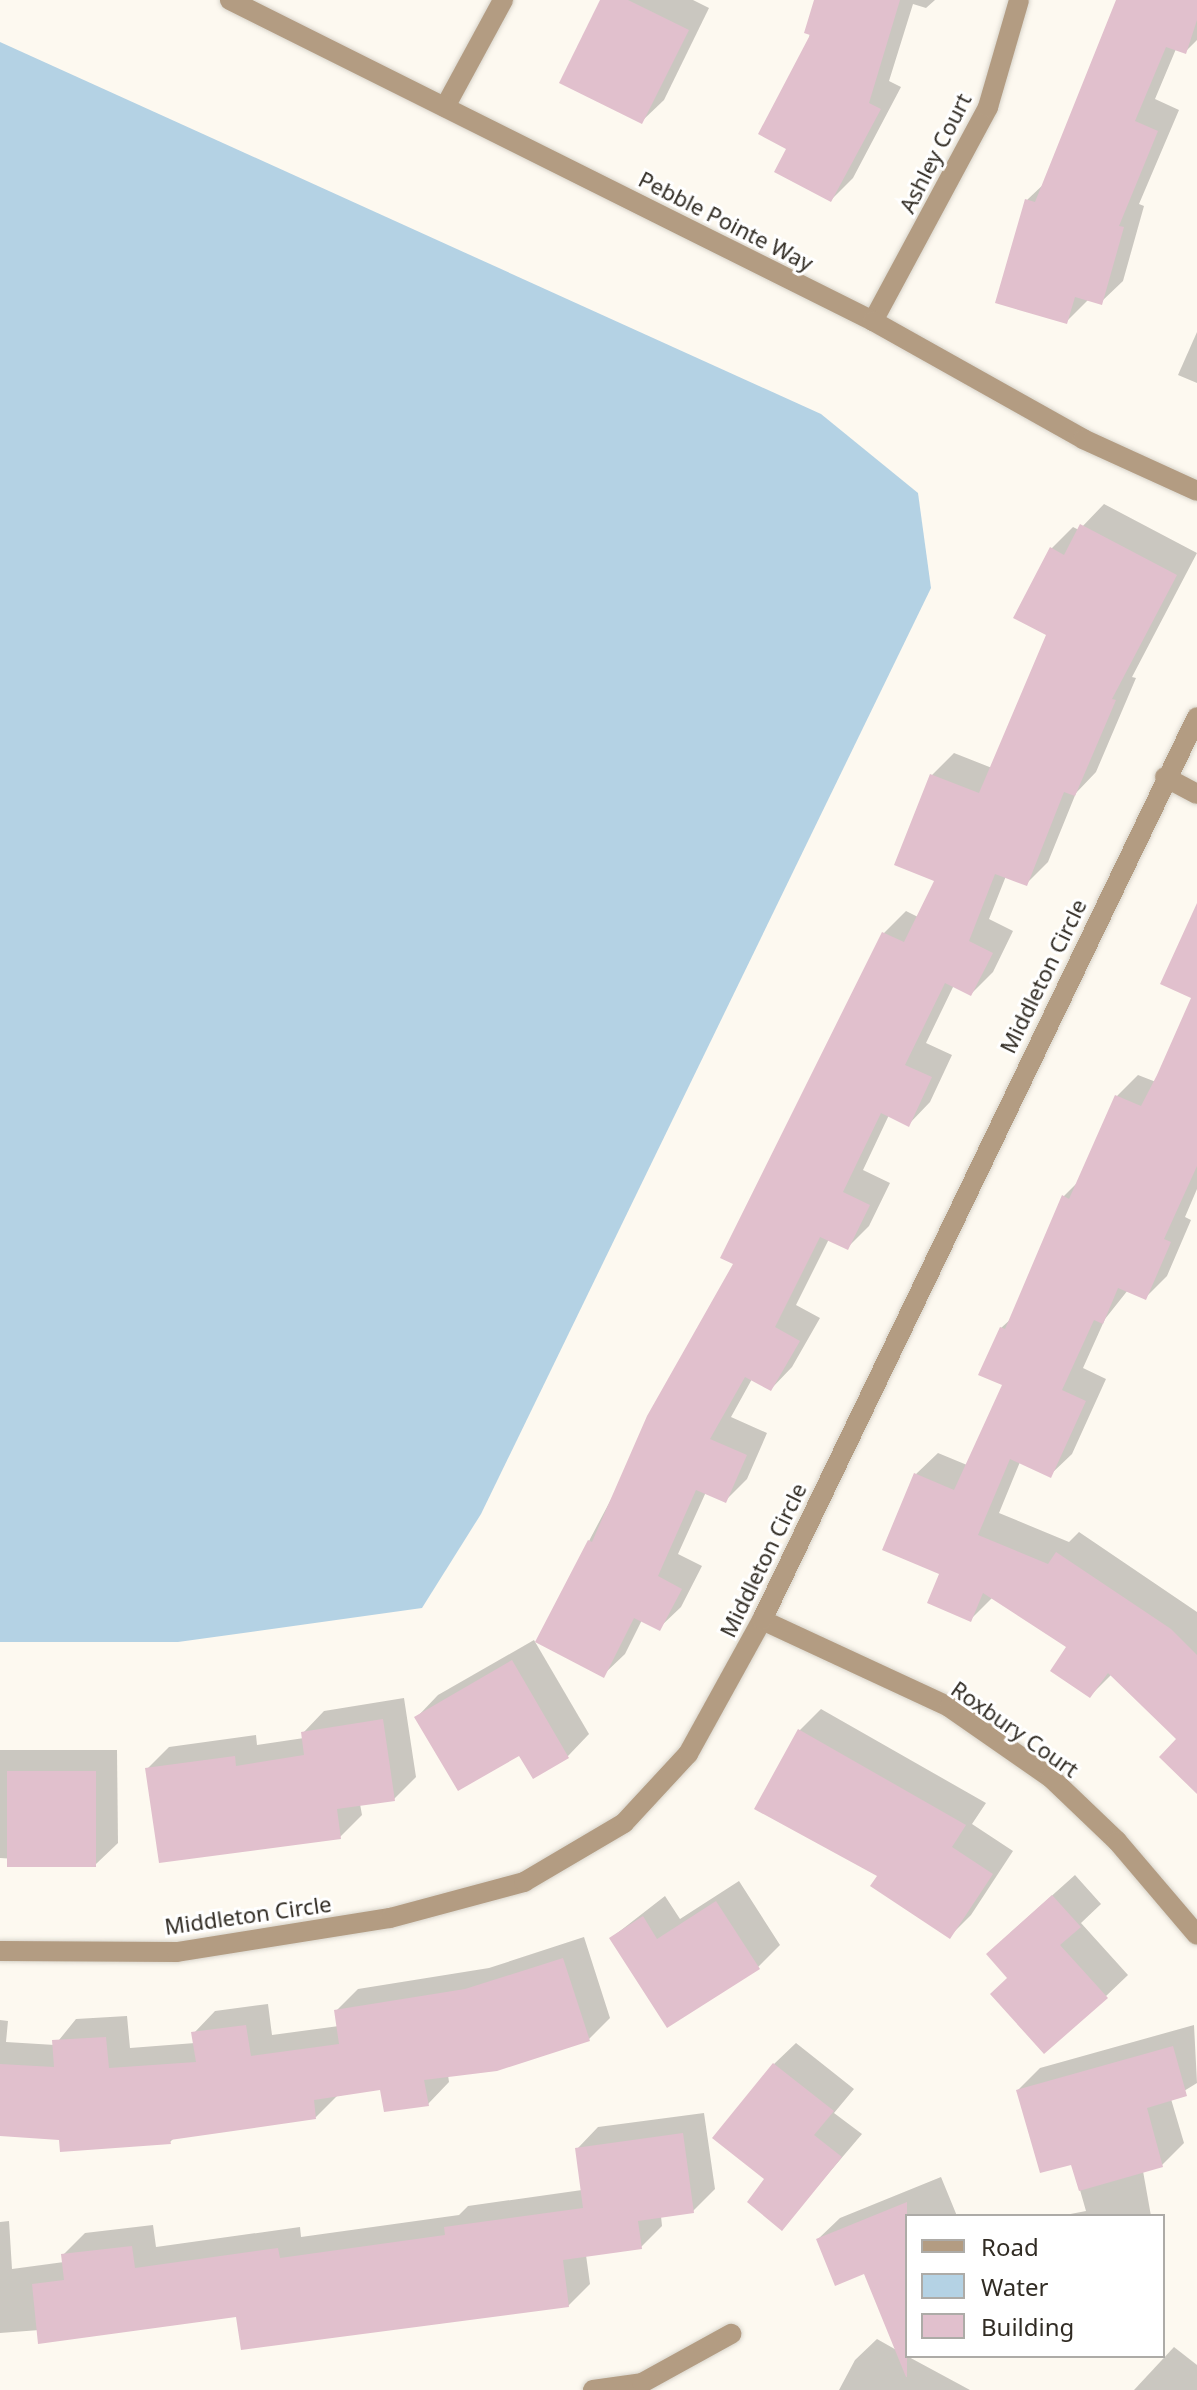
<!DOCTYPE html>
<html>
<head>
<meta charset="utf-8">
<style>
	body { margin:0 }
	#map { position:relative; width:1197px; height:2390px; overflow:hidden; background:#fdf9f0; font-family:"Noto Sans",sans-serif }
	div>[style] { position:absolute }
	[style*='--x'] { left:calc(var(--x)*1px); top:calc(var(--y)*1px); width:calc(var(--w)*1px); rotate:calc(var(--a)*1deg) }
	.water>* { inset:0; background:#b4d2e4 }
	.shadow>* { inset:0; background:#0003 }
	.building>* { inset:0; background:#e1c0cd; transform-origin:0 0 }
	.roads { filter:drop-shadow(0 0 2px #d8d4cb) drop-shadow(0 0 2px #d8d4cb) }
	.minor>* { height:20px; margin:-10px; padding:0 10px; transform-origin:10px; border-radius:10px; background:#b39c82 }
	.tertiary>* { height:20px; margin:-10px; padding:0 10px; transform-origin:10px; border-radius:10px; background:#b39c82 }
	span { translate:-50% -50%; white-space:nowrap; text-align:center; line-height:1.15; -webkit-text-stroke:6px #fff; paint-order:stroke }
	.street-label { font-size:22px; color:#312c24 }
	.legend { position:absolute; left:905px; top:2214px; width:260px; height:144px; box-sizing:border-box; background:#fff; border:2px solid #adaba7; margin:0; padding:10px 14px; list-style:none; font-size:24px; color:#312c24 }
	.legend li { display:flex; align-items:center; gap:16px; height:40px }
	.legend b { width:40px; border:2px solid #adaba7 }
</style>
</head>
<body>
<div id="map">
	<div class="water">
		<i style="clip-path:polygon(0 42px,821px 414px,918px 493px,931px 588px,481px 1514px,422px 1608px,178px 1642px,0 1642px)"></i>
	</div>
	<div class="shadow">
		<i style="clip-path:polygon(603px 0,693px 0,709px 8px,664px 100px,642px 121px)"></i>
		<i style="clip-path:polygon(816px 0,935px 0,926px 8px,913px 4px,889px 81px,901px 87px,853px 178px,831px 200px,789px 148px)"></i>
		<i style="clip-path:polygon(1118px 0,1197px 0,1197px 40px,1185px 52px,1176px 49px,1155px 99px,1179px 110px,1139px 204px,1144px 206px,1123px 281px,1101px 302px,1089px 299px,1067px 321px,1027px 200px,1047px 181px)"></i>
		<i style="clip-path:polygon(1197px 332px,1197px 383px,1178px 375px)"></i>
		<i style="clip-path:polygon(1104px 504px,1197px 553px,1132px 677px,1136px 678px,1096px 772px,1076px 793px,1048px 862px,1026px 884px,1006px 876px,989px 919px,1013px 931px,993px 972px,971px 994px,954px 985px,926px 1043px,952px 1055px,930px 1102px,909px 1124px,889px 1115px,863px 1170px,890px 1183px,869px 1226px,847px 1248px,829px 1239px,796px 1305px,820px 1318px,792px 1367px,771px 1389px,752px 1379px,731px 1417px,767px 1433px,747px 1479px,725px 1501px,706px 1492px,678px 1554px,702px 1566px,681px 1607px,659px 1628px,642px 1620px,625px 1654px,603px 1675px,589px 1541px,736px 1263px,723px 1257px,884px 933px,906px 911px,918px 917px,937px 879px,896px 864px,932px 775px,954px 753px,992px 768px,1049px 634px,1052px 548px,1073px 527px,1079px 530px)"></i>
		<i style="clip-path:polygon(1197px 908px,1197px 1189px,1185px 1217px,1191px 1220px,1167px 1276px,1146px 1297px,1128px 1290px,1105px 1319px,1083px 1368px,1106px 1379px,1072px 1454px,1050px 1475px,1020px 1462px,999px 1513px,1069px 1542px,1079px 1532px,1197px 1612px,1197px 1779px,1179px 1739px,1112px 1674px,1090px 1696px,1068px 1647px,993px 1597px,970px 1620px,942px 1573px,916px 1474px,938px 1453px,967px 1465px,1004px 1384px,1001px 1328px,1012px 1318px,1063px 1197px,1079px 1181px,1117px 1096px,1138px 1075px,1156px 1082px,1194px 997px)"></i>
		<i style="clip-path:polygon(534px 1640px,589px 1734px,568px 1756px,520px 1753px,417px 1717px,438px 1695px)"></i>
		<i style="clip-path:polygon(404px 1698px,416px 1777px,394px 1799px,360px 1804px,362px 1815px,340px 1837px,147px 1769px,169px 1747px,256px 1735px,257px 1745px,304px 1738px,303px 1733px,324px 1711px)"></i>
		<i style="clip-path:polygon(821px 1709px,986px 1803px,972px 1824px,1013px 1851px,971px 1915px,949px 1937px,880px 1875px,799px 1731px)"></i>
		<i style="clip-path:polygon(0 1750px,117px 1750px,118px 1843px,96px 1864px,0 1858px)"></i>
		<i style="clip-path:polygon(1075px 1875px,1101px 1904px,1081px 1923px,1128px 1975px,1106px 1996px,1009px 1977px,1010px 1933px)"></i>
		<i style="clip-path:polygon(739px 1881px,780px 1945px,758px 1967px,611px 1938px,665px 1896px,680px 1919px)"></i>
		<i style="clip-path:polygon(584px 1937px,610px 2018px,589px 2039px,448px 2075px,449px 2082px,428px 2104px,382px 2088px,337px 2096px,316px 2117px,175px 2137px,170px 2142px,0 2134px,0 2020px,8px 2021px,6px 2042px,55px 2045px,76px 2019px,127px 2016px,130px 2048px,195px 2043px,194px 2033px,215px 2011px,268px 2004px,272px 2035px,339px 2026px,336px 2011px,358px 1989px,489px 1968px)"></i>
		<i style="clip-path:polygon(1194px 2025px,1197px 2083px,1171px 2099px,1184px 2143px,1162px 2165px,1143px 2171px,1151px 2216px,1060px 2216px,1086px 2211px,1072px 2162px,1018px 2090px,1040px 2068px)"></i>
		<i style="clip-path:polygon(796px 2043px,854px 2089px,834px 2113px,862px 2134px,782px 2228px,767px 2179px,774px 2064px)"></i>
		<i style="clip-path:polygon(704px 2113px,715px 2189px,693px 2211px,661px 2216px,662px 2226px,641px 2247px,586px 2255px,590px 2284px,568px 2306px,238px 2315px,0 2333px,0 2222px,9px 2221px,12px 2269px,64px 2262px,63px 2255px,85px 2233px,153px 2225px,156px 2247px,300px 2227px,301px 2237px,459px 2215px,468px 2206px,582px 2190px,577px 2149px,598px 2127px)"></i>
		<i style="clip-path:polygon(941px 2177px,957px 2216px,907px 2216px,907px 2319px,865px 2272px,818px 2239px,840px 2218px)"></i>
		<i style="clip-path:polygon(877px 2339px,907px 2356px,970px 2390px,839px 2390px,855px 2360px)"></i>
		<i style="clip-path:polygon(1174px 2347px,1197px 2365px,1197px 2390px,1134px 2390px)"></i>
	</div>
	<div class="building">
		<i style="clip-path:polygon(600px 0,628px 0,689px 30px,642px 124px,559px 83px)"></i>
		<i style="clip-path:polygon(814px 0,900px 0,869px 103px,881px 109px,831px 202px,774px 172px,786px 149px,758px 134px,810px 35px,804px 33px)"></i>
		<i style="clip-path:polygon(1116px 0,1197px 0,1197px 20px,1186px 54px,1166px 47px,1135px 121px,1158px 131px,1119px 226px,1124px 227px,1102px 305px,1075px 297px,1067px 324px,995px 303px,1025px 199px,1035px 202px)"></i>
		<i style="clip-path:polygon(1080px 524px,1177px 575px,1112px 699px,1116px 700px,1075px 796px,1064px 792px,1027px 886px,995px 874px,969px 941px,993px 953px,971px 996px,945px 983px,905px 1065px,932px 1077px,909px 1127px,881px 1113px,843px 1192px,870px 1205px,848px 1250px,820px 1237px,775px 1327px,800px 1341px,771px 1391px,745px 1377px,710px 1439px,747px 1455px,726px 1503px,696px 1490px,658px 1576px,682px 1589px,660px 1631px,634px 1618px,604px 1678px,535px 1642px,588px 1540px,592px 1542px,647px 1416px,733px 1264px,720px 1258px,882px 932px,904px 942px,934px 881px,894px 865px,930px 774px,979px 793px,1046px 635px,1013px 618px,1050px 547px,1064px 555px)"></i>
		<i style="clip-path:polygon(1197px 903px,1197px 1166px,1164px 1239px,1171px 1242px,1146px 1300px,1118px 1288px,1103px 1324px,1094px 1320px,1062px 1390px,1086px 1401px,1051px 1478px,1010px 1459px,978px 1535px,1048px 1564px,1056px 1552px,1171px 1629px,1197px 1655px,1197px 1794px,1159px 1757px,1176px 1739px,1108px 1673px,1090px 1698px,1050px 1671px,1066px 1647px,983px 1593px,971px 1622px,927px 1603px,939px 1574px,882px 1550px,914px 1473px,954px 1490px,1002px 1385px,978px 1375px,1000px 1327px,1005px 1329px,1062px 1195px,1069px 1199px,1115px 1095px,1141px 1106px,1157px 1075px,1191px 998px,1160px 984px)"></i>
		<i style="clip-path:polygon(512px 1660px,569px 1758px,533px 1779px,519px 1756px,458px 1791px,414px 1717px)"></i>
		<i style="clip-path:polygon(383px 1719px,395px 1801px,337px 1809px,341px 1839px,159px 1863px,145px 1768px,235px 1756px,236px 1766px,304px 1755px,301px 1732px)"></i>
		<i style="clip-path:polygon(798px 1729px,966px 1825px,952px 1847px,993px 1874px,950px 1939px,870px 1886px,877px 1876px,754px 1809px)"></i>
		<i style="left:7px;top:1771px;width:89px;height:96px"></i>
		<i style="clip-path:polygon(1052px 1895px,1081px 1927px,1060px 1945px,1108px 1998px,1044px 2054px,990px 1994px,1007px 1978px,986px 1954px)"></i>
		<i style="clip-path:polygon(716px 1901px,760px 1969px,667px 2028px,609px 1938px,643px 1916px,657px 1939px)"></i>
		<i style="clip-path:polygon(563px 1958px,590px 2041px,497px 2071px,424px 2080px,429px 2106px,384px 2112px,380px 2090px,314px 2100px,316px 2119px,170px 2140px,171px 2144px,60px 2152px,59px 2140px,0 2136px,0 2064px,54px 2067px,52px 2040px,106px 2037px,109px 2068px,196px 2062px,191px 2032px,246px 2025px,251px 2056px,339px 2044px,334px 2010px,465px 1989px)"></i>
		<i style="clip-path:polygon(1173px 2046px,1187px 2096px,1147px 2108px,1163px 2167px,1079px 2191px,1071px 2165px,1040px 2173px,1016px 2090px)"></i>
		<i style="clip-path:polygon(773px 2063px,834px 2111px,814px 2135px,842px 2157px,782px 2231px,747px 2202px,764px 2179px,712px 2138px)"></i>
		<i style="clip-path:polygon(683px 2133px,694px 2213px,638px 2221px,642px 2249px,563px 2260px,569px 2307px,241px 2350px,236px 2317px,38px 2344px,32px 2284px,64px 2280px,61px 2254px,132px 2246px,135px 2268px,278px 2248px,280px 2258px,445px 2235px,444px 2227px,583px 2208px,575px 2148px)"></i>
		<i style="clip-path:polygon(907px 2202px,907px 2377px,906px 2377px,864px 2274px,835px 2286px,816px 2239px)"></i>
	</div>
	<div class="roads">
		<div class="minor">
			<i style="--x:445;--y:107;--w:122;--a:-61.5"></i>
			<i style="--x:873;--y:321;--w:243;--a:-61.7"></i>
			<i style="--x:988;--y:107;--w:111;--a:-73.8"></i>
			<i style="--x:1165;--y:777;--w:36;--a:28"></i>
			<i style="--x:762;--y:1620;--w:206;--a:24.9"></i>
			<i style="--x:949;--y:1707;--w:124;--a:34.8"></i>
			<i style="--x:1051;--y:1778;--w:91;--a:43.7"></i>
			<i style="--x:1117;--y:1841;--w:123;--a:49.6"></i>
			<i style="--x:0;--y:1951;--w:177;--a:0.3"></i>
			<i style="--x:177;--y:1952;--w:216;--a:-9.1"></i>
			<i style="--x:390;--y:1918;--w:139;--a:-15"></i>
			<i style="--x:524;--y:1882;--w:116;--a:-30.5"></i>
			<i style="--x:624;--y:1823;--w:94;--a:-47.2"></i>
			<i style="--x:688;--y:1754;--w:153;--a:-61.1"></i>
			<i style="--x:762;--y:1620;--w:1002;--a:-64.28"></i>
			<i style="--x:593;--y:2390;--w:49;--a:-8.1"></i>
			<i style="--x:642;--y:2383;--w:102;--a:-28.8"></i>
		</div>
		<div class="tertiary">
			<i style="--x:230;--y:0;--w:719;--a:26.53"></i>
			<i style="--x:873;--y:321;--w:241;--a:29.3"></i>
			<i style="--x:1083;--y:439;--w:125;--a:24.5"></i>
		</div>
	</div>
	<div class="street-label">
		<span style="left:935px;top:153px;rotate:-63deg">Ashley Court</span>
		<span style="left:726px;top:221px;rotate:27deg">Pebble Pointe Way</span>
		<span style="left:1043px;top:976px;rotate:-64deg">Middleton Circle</span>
		<span style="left:763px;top:1560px;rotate:-64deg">Middleton Circle</span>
		<span style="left:1015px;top:1729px;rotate:35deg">Roxbury Court</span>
		<span style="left:248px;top:1915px;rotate:-8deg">Middleton Circle</span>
	</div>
	<ul class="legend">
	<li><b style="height:10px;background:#b39c82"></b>Road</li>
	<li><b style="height:22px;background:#b4d2e4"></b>Water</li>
	<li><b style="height:22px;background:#e1c0cd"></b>Building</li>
	</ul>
</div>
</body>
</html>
